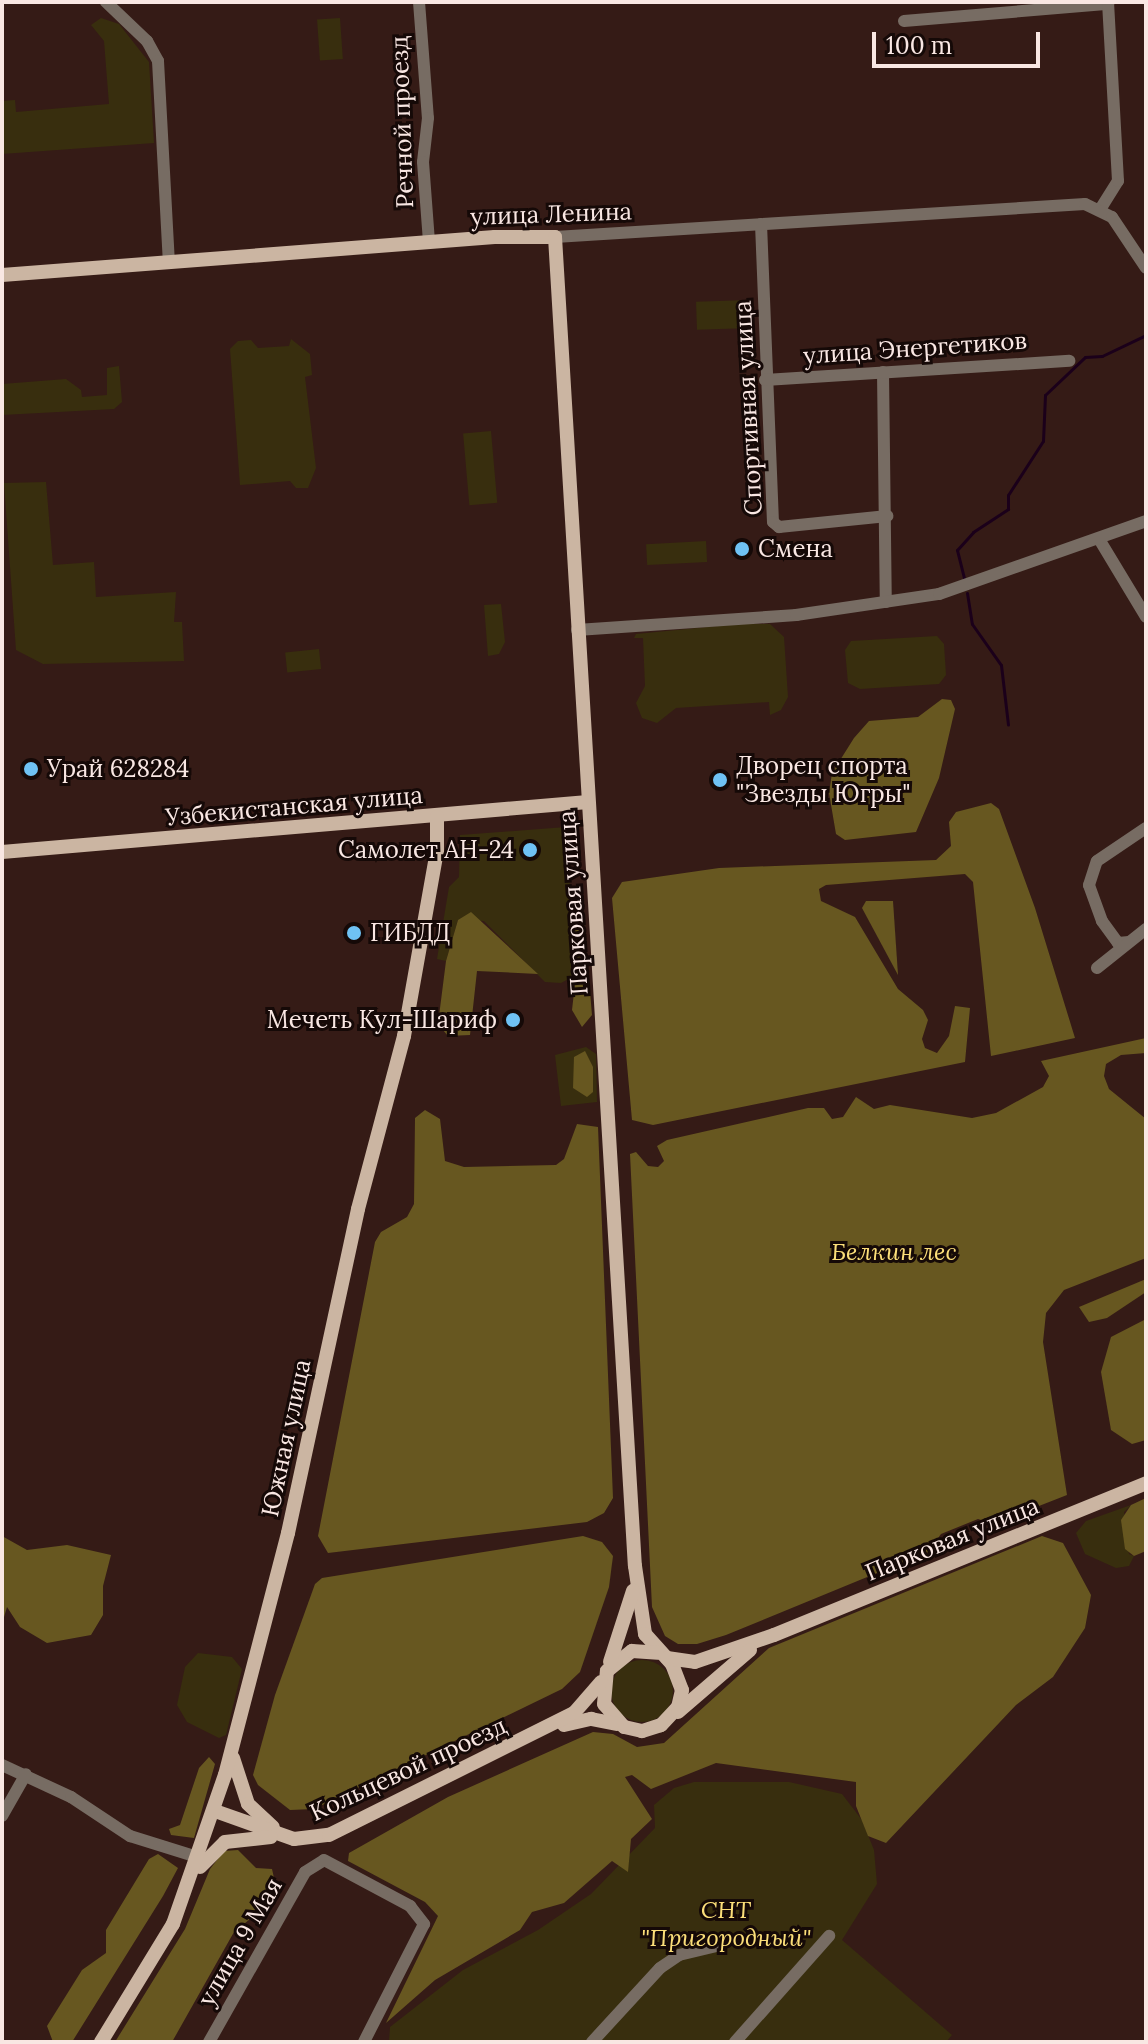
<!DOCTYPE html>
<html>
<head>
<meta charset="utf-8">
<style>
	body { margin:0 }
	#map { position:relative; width:1148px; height:2044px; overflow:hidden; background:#351b16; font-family:Lora,serif }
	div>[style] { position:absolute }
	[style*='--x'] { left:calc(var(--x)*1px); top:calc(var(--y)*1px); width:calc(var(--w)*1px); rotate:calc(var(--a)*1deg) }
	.green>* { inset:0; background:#382e0e; transform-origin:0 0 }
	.round { border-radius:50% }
	.forest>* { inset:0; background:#675720 }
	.stream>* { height:3px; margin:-1.5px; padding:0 1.5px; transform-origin:1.5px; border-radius:1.5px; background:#1b001a }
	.minor>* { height:12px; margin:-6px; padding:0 6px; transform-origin:6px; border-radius:6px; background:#776c63 }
	.major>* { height:14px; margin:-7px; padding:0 7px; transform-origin:7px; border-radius:7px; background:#cbb5a2 }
	.dots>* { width:22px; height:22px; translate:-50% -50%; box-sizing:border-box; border:4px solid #150907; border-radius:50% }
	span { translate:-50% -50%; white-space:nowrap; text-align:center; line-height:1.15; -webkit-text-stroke:6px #150907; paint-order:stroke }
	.street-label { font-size:24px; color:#f9e7e3 }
	.poi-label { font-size:24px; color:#f9e7e3 }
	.left { translate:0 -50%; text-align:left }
	.right { translate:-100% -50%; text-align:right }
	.park-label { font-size:24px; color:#fbde79; font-style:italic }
	.frame { position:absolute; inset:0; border:4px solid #f9e7e3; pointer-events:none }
	.scale { position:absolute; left:872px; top:32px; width:168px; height:36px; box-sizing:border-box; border:4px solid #f9e7e3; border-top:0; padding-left:10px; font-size:24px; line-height:28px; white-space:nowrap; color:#f9e7e3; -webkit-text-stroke:6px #150907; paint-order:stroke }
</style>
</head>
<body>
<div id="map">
	<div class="green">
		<i style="clip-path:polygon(101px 18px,119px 24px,149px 62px,154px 143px,2px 154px,2px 101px,15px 100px,16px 112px,109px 104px,104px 41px,91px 25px)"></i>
		<i style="left:340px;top:18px;width:41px;height:23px;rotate:86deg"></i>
		<i style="left:749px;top:300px;width:28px;height:53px;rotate:88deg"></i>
		<i style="clip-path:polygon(291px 339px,310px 354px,312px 375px,305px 377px,316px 468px,308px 488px,296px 488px,290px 481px,240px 485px,230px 349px,238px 341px,251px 340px,258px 348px,289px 346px)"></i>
		<i style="clip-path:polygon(119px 366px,122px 402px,114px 409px,2px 415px,2px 384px,66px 379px,81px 390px,82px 397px,107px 395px,107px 368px)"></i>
		<i style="left:491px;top:431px;width:72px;height:28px;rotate:85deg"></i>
		<i style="clip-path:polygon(46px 482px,53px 565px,94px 562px,96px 597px,176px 592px,174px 622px,182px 622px,184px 661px,43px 664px,16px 650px,4px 483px)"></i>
		<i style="left:706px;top:541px;width:21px;height:60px;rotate:87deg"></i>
		<i style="clip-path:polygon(501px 604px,505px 642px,499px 654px,488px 656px,484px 605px)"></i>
		<i style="clip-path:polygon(738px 624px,770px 624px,784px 637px,788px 697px,781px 710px,770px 715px,769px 702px,676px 708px,657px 723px,642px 718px,636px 703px,645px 686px,643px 638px,634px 638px,636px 634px)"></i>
		<i style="clip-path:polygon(937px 636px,944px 644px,946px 675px,939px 684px,860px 689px,848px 683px,845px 650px,851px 641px)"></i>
		<i style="left:319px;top:649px;width:20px;height:34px;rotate:84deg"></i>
		<i style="clip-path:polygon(566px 827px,576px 975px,561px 983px,545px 982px,484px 921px,458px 920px,446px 961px,437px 959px,449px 887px,459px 877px,460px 835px)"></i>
		<i style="clip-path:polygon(586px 1047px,596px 1054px,597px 1102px,561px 1106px,555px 1055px)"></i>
		<i style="clip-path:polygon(1131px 1505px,1124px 1512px,1129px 1554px,1134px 1556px,1129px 1566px,1116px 1568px,1085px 1554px,1076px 1533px,1086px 1521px)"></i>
		<i style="clip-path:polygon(198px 1653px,232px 1657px,242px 1669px,226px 1735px,219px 1738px,187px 1722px,177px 1705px,185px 1667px)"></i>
		<i class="round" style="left:611px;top:1660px;width:62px;height:62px"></i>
		<i style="clip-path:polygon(694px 1782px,789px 1782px,842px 1794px,862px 1820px,874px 1850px,877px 1884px,842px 1940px,952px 2035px,946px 2042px,389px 2042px,390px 2027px,463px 1970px,538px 1930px,591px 1894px,655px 1828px,654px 1805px,674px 1788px)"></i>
	</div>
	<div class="forest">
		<i style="clip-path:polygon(942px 699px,951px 700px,955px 709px,939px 778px,916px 832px,845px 840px,836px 834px,829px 793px,832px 773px,854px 738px,869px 721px,918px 717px)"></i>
		<i style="clip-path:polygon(991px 803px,999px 809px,1035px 908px,1075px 1038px,991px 1056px,973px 882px,965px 874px,826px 885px,819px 889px,821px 901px,855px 917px,898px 989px,923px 1010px,928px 1020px,922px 1039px,925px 1048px,937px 1053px,949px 1036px,955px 1006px,970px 1008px,965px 1062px,653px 1125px,632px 1120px,612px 898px,622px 882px,719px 868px,936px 860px,951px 846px,949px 822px,956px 812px)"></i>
		<i style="clip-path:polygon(570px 887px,582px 897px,592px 1015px,582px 1027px,572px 1010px,576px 975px)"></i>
		<i style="clip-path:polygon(866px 901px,893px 901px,898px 975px,862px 908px)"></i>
		<i style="clip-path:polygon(471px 912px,538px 974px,477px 971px,470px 1035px,448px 1036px,438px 1024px,446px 961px,458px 920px)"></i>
		<i style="clip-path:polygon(1146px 1038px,1146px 1053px,1121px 1055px,1106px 1064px,1104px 1076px,1109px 1089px,1146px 1119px,1146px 1258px,1064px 1290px,1046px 1313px,1043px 1342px,1067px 1495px,993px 1524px,978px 1519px,941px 1534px,928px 1552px,726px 1635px,697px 1644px,678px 1644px,665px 1636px,652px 1607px,630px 1154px,636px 1152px,648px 1166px,658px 1167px,664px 1161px,657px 1146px,667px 1140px,808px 1108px,824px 1108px,832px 1119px,843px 1117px,856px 1097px,874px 1109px,890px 1105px,972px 1118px,996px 1113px,1043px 1087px,1049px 1076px,1041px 1061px)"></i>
		<i style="clip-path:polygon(585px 1051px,593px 1067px,593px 1092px,587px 1097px,573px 1088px,574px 1057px)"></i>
		<i style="clip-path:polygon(425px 1110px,440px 1119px,445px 1161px,464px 1167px,556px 1165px,564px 1159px,577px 1124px,598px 1127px,613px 1498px,604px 1513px,587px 1522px,328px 1553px,318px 1536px,375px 1242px,381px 1232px,407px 1217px,414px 1204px,415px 1118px)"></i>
		<i style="clip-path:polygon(1146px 1279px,1146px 1292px,1107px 1318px,1089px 1322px,1079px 1307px)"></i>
		<i style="clip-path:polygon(1146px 1319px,1146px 1440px,1132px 1444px,1111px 1430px,1101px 1372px,1111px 1337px)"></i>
		<i style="clip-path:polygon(1146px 1498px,1146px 1551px,1134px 1556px,1125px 1549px,1121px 1520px,1131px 1505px)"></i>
		<i style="clip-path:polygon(2px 1536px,27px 1550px,67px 1545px,111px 1555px,103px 1586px,103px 1615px,91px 1635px,47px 1643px,20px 1627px,7px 1607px,2px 1624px)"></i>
		<i style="clip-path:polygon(583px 1536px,602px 1542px,613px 1556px,609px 1587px,580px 1672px,562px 1689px,314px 1809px,290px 1810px,258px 1785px,253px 1775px,275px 1695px,315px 1584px,322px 1578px)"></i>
		<i style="clip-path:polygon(1042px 1536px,1063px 1543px,1091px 1595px,1085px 1628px,1053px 1677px,1016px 1705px,886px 1843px,868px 1836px,856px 1806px,856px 1782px,716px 1763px,651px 1789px,632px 1775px,625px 1777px,652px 1819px,631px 1839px,628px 1872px,612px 1861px,564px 1903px,532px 1912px,520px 1930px,435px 1980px,386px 2023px,438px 1916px,425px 1902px,348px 1861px,349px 1853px,448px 1797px,593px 1732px,613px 1734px,637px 1747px,664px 1743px,769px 1648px)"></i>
		<i style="clip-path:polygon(209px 1757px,215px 1764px,194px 1838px,171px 1835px,169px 1829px,180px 1825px,199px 1768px)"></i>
		<i style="clip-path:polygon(238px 1850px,256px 1868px,272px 1869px,274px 1878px,255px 1915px,234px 1932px,172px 2042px,115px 2042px,185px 1929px,210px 1869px,224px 1851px)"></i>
		<i style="clip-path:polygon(158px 1854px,178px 1868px,163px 1896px,72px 2042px,53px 2042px,47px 2026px,82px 1970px,106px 1953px,106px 1930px,149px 1859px)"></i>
	</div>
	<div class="stream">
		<i style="--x:964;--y:578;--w:29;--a:-104"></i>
		<i style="--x:957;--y:550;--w:24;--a:-48"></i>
		<i style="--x:973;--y:532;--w:42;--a:-33.3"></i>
		<i style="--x:1008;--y:509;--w:14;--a:-90"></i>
		<i style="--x:1008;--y:495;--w:64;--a:-57.1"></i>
		<i style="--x:1043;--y:441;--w:46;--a:-87.5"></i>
		<i style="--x:1045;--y:395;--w:55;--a:-43.5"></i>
		<i style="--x:1085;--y:357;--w:17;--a:-3"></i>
		<i style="--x:1102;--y:356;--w:49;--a:-25.5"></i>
		<i style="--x:967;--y:593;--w:31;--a:81"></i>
		<i style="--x:972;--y:624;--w:50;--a:54.7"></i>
		<i style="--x:1001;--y:665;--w:60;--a:83.3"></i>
	</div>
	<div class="minor">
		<i style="--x:106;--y:2;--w:57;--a:43.6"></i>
		<i style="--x:147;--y:41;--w:23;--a:61"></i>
		<i style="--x:158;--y:61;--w:201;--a:86.9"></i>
		<i style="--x:419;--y:2;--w:116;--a:85.6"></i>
		<i style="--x:428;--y:118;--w:44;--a:96.5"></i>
		<i style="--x:423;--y:162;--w:79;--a:85.7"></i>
		<i style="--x:904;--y:21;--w:205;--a:-4.8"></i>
		<i style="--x:1101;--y:208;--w:32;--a:-58"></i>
		<i style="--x:1118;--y:181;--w:179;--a:-93.2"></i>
		<i style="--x:761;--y:224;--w:298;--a:87.7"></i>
		<i style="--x:773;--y:522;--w:8;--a:40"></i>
		<i style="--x:779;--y:527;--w:109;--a:-5.8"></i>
		<i style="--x:555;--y:237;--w:531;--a:-3.56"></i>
		<i style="--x:1085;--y:204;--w:30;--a:26"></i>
		<i style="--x:1112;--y:217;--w:61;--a:56.3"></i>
		<i style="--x:883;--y:372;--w:230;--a:89.3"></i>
		<i style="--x:765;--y:380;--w:305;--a:-3.6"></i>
		<i style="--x:1099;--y:539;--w:91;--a:58.9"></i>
		<i style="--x:577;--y:630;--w:220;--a:-3.9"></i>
		<i style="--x:796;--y:615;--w:145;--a:-8.4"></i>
		<i style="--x:939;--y:594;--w:219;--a:-19.4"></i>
		<i style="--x:1129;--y:942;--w:11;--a:175"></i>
		<i style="--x:1118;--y:943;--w:27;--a:-126"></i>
		<i style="--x:1102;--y:921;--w:38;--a:-110"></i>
		<i style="--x:1089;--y:885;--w:25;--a:-72"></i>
		<i style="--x:1097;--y:861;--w:59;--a:-34"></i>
		<i style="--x:1097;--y:968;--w:63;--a:-38.5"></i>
		<i style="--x:2;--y:1765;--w:76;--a:24.9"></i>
		<i style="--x:71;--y:1797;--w:71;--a:33.5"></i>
		<i style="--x:130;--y:1836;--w:73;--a:17.4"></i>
		<i style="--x:2;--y:1816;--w:48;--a:-60.3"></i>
		<i style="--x:209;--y:2042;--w:195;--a:-60.5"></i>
		<i style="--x:305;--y:1872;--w:22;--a:-32"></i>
		<i style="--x:324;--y:1860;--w:98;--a:28.1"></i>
		<i style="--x:410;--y:1906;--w:23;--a:52"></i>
		<i style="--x:424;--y:1924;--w:132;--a:117"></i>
		<i style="--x:592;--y:2042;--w:100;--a:-47.4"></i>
		<i style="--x:660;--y:1968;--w:23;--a:-34"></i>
		<i style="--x:679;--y:1955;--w:42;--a:-13.7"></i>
		<i style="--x:735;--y:2042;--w:142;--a:-48.4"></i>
	</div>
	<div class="major">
		<i style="--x:2;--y:275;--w:494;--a:-4.4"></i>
		<i style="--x:495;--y:237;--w:60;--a:0"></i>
		<i style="--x:555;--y:237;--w:1331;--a:86.56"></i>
		<i style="--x:635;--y:1566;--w:69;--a:81.6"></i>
		<i style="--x:645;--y:1634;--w:40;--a:48"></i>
		<i style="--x:672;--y:1664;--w:28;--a:69"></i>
		<i style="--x:682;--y:1690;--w:17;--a:103"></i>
		<i style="--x:678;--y:1707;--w:25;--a:133"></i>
		<i style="--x:661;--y:1725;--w:20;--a:162"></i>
		<i style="--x:642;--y:1731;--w:18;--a:-167"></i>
		<i style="--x:624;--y:1727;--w:30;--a:-131"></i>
		<i style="--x:604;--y:1704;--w:33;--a:-85"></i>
		<i style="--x:607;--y:1671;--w:32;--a:-39"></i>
		<i style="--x:632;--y:1651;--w:26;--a:4"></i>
		<i style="--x:2;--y:852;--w:588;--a:-4.88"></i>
		<i style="--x:667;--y:1658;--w:28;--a:8"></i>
		<i style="--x:695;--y:1662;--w:83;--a:-18.9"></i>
		<i style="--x:774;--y:1635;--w:402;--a:-22.2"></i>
		<i style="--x:610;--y:1662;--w:75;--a:-72.1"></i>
		<i style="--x:678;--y:1712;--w:95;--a:-40.7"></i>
		<i style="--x:564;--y:1725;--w:28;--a:-13"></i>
		<i style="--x:591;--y:1719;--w:26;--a:11"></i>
		<i style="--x:233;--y:1758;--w:48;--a:71.9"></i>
		<i style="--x:248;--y:1804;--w:34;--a:43"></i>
		<i style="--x:215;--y:1811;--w:84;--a:19.5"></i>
		<i style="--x:294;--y:1839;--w:35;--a:-7"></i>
		<i style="--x:329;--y:1835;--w:274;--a:-26.5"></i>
		<i style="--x:574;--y:1713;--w:41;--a:-48.9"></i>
		<i style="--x:200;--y:1867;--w:35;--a:-45"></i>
		<i style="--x:225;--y:1842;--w:46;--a:-6.2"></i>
		<i style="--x:101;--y:2042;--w:138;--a:-58.6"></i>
		<i style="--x:173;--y:1924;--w:158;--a:-70.8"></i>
		<i style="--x:225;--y:1775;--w:250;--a:-75.4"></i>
		<i style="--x:288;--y:1533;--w:331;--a:-77.8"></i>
		<i style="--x:358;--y:1209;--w:179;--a:-75.1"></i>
		<i style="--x:404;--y:1036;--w:188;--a:-79.9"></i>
		<i style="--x:437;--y:851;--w:34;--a:-90"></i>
	</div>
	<div class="dots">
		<i style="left:742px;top:549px;background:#6fc2f4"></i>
		<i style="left:31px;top:769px;background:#6fc2f4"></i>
		<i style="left:720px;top:780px;background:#6fc2f4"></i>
		<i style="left:530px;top:850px;background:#6fc2f4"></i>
		<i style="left:354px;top:933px;background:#6fc2f4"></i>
		<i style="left:513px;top:1020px;background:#6fc2f4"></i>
	</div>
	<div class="street-label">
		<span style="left:402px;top:122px;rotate:-92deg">Речной проезд</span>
		<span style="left:551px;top:214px;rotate:-2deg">улица Ленина</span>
		<span style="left:915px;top:348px;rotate:-4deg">улица Энергетиков</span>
		<span style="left:748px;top:408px;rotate:-93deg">Спортивная улица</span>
		<span style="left:294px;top:806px;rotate:-5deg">Узбекистанская улица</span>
		<span style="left:573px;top:903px;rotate:-94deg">Парковая улица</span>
		<span style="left:286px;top:1438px;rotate:-78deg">Южная улица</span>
		<span style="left:952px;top:1539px;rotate:-22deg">Парковая улица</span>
		<span style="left:408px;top:1769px;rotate:-25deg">Кольцевой проезд</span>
		<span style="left:240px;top:1942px;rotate:-60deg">улица 9 Мая</span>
	</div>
	<div class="poi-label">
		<span class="left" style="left:758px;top:549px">Смена</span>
		<span class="left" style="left:736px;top:780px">Дворец спорта<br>"Звезды Югры"</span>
		<span class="left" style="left:47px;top:769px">Урай 628284</span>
		<span class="right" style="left:514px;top:850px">Самолет АН-24</span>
		<span class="left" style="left:370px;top:933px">ГИБДД</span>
		<span class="right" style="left:497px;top:1020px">Мечеть Кул-Шариф</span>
	</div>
	<div class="park-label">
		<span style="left:894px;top:1252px">Белкин лес</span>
		<span style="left:726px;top:1924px">СНТ<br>"Пригородный"</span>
	</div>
	<div class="frame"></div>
	<div class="scale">100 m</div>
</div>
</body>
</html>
